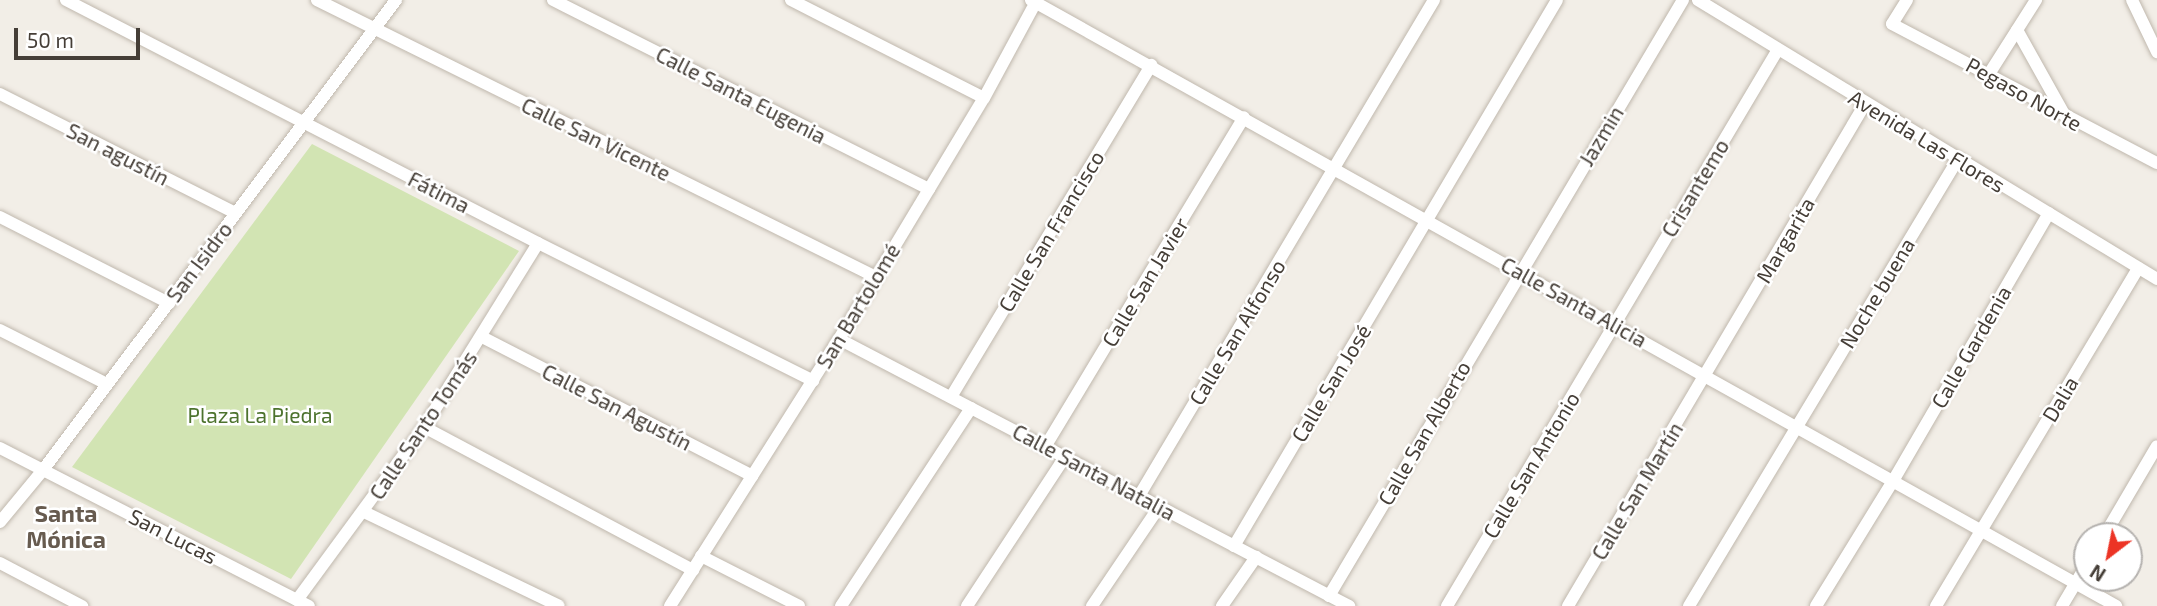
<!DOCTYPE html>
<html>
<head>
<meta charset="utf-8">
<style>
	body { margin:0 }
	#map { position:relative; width:2157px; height:606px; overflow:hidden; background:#f2eee7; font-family:"Exo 2",sans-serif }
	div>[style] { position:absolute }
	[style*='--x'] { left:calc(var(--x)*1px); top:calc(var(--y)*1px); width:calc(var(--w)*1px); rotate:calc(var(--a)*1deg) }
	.green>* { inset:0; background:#d2e4b3 }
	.roads { filter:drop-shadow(0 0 2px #c0b8ad) drop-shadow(0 0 2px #c0b8ad) }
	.minor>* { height:12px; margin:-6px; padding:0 6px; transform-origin:6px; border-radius:6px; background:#fff }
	span { translate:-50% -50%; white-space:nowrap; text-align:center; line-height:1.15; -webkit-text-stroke:5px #fff; paint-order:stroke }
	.street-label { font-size:21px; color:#453e37 }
	.park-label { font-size:21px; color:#4d732e }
	.neighbourhood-label { font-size:23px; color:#675b4f; font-weight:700 }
	.north { position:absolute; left:2073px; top:522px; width:70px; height:70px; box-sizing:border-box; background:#fff; border:2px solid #b5b2af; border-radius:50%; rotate:212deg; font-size:19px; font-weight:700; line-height:28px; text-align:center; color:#453e37 }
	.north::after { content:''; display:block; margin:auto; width:24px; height:32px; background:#ec3425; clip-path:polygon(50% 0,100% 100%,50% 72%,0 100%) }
	.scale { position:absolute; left:14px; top:28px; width:126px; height:32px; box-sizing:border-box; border:4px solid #453e37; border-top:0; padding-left:9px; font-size:21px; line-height:24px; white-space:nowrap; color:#453e37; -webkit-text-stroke:5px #fff; paint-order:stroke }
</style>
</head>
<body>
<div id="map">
	<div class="green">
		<i style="clip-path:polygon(312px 144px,519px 251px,291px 579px,72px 467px)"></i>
	</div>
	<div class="roads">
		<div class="minor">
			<i style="--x:66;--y:0;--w:531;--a:27.24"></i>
			<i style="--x:538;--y:243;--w:308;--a:26.6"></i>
			<i style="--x:317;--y:0;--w:624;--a:26.36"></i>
			<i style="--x:553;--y:0;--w:421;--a:26.7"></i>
			<i style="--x:791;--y:0;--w:216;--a:26.9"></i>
			<i style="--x:1031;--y:0;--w:1243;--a:29.18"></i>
			<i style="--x:1698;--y:0;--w:537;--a:31.29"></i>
			<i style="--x:1907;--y:0;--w:28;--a:122"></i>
			<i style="--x:1892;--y:24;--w:299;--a:27.7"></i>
			<i style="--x:2132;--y:0;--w:58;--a:64.3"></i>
			<i style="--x:2017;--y:30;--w:98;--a:60.8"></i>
			<i style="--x:1989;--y:74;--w:88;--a:-57.6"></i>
			<i style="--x:0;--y:94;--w:264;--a:26.8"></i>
			<i style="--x:0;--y:217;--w:190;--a:27"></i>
			<i style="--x:0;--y:330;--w:120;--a:26.8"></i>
			<i style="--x:482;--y:337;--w:304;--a:27.2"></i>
			<i style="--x:839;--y:339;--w:576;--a:27.63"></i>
			<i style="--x:951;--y:397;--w:388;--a:-58.9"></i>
			<i style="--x:424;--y:427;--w:305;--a:28"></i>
			<i style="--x:1045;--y:447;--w:385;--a:-58.9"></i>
			<i style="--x:0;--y:448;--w:347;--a:27.1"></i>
			<i style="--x:1139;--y:496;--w:577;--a:-59.26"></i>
			<i style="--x:364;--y:512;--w:216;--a:25.7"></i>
			<i style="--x:0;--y:522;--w:67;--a:-50.4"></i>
			<i style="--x:43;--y:470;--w:588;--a:-53.09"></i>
			<i style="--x:2104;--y:536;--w:104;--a:-59.5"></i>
			<i style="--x:1234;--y:546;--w:634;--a:-59.39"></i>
			<i style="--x:701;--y:556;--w:110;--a:27"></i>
			<i style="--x:0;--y:563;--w:93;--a:27.7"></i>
			<i style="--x:1329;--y:596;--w:693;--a:-59.29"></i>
			<i style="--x:297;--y:600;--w:215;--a:-53.7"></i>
			<i style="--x:424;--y:427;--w:216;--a:-58.2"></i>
			<i style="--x:670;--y:606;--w:316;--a:-57.7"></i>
			<i style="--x:839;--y:339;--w:281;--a:-59"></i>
			<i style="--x:984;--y:98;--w:111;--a:-61.6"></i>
			<i style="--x:841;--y:606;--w:237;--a:-56.7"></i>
			<i style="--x:967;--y:606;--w:178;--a:-56.7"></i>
			<i style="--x:1092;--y:606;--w:120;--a:-55.9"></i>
			<i style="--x:1222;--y:606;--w:60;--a:-55.2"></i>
			<i style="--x:1447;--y:606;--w:646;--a:-59.26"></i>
			<i style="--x:1568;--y:606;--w:583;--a:-59.39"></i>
			<i style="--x:1689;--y:606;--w:522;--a:-58.96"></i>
			<i style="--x:1816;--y:606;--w:147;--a:-58.4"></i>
			<i style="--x:1893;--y:481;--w:310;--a:-59.8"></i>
			<i style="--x:1936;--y:606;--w:394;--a:-59.1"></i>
			<i style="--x:2062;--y:606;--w:49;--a:-59.2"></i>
		</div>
	</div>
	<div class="street-label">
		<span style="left:2024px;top:94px;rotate:29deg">Pegaso Norte</span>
		<span style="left:741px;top:95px;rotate:27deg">Calle Santa Eugenia</span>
		<span style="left:1601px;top:136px;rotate:-59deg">Jazmin</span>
		<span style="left:596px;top:139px;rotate:26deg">Calle San Vicente</span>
		<span style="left:1927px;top:141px;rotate:31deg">Avenida Las Flores</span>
		<span style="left:118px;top:154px;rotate:27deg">San agustín</span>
		<span style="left:1695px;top:188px;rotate:-59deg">Crisantemo</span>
		<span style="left:439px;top:192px;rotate:27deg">Fátima</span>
		<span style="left:1051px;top:231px;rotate:-59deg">Calle San Francisco</span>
		<span style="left:1785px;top:240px;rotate:-60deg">Margarita</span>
		<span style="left:199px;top:262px;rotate:-53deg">San Isidro</span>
		<span style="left:1145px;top:282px;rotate:-59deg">Calle San Javier</span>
		<span style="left:1877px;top:293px;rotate:-59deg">Noche buena</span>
		<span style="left:1574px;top:302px;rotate:29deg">Calle Santa Alicia</span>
		<span style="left:858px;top:306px;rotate:-59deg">San Bartolomé</span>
		<span style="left:1237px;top:332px;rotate:-59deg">Calle San Alfonso</span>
		<span style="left:1971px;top:347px;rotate:-60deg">Calle Gardenia</span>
		<span style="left:1331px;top:383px;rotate:-59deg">Calle San José</span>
		<span style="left:2060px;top:399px;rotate:-59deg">Dalia</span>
		<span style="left:617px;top:407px;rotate:27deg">Calle San Agustín</span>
		<span style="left:423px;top:425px;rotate:-56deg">Calle Santo Tomás</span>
		<span style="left:1424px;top:433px;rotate:-60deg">Calle San Alberto</span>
		<span style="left:1531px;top:465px;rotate:-59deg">Calle San Antonio</span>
		<span style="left:1094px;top:472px;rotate:28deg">Calle Santa Natalia</span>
		<span style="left:1637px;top:491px;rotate:-59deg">Calle San Martín</span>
		<span style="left:173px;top:536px;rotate:27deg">San Lucas</span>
	</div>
	<div class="park-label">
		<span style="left:260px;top:415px">Plaza La Piedra</span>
	</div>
	<div class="neighbourhood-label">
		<span style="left:66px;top:526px">Santa<br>Mónica</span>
	</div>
	<div class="north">N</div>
	<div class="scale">50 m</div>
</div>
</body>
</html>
